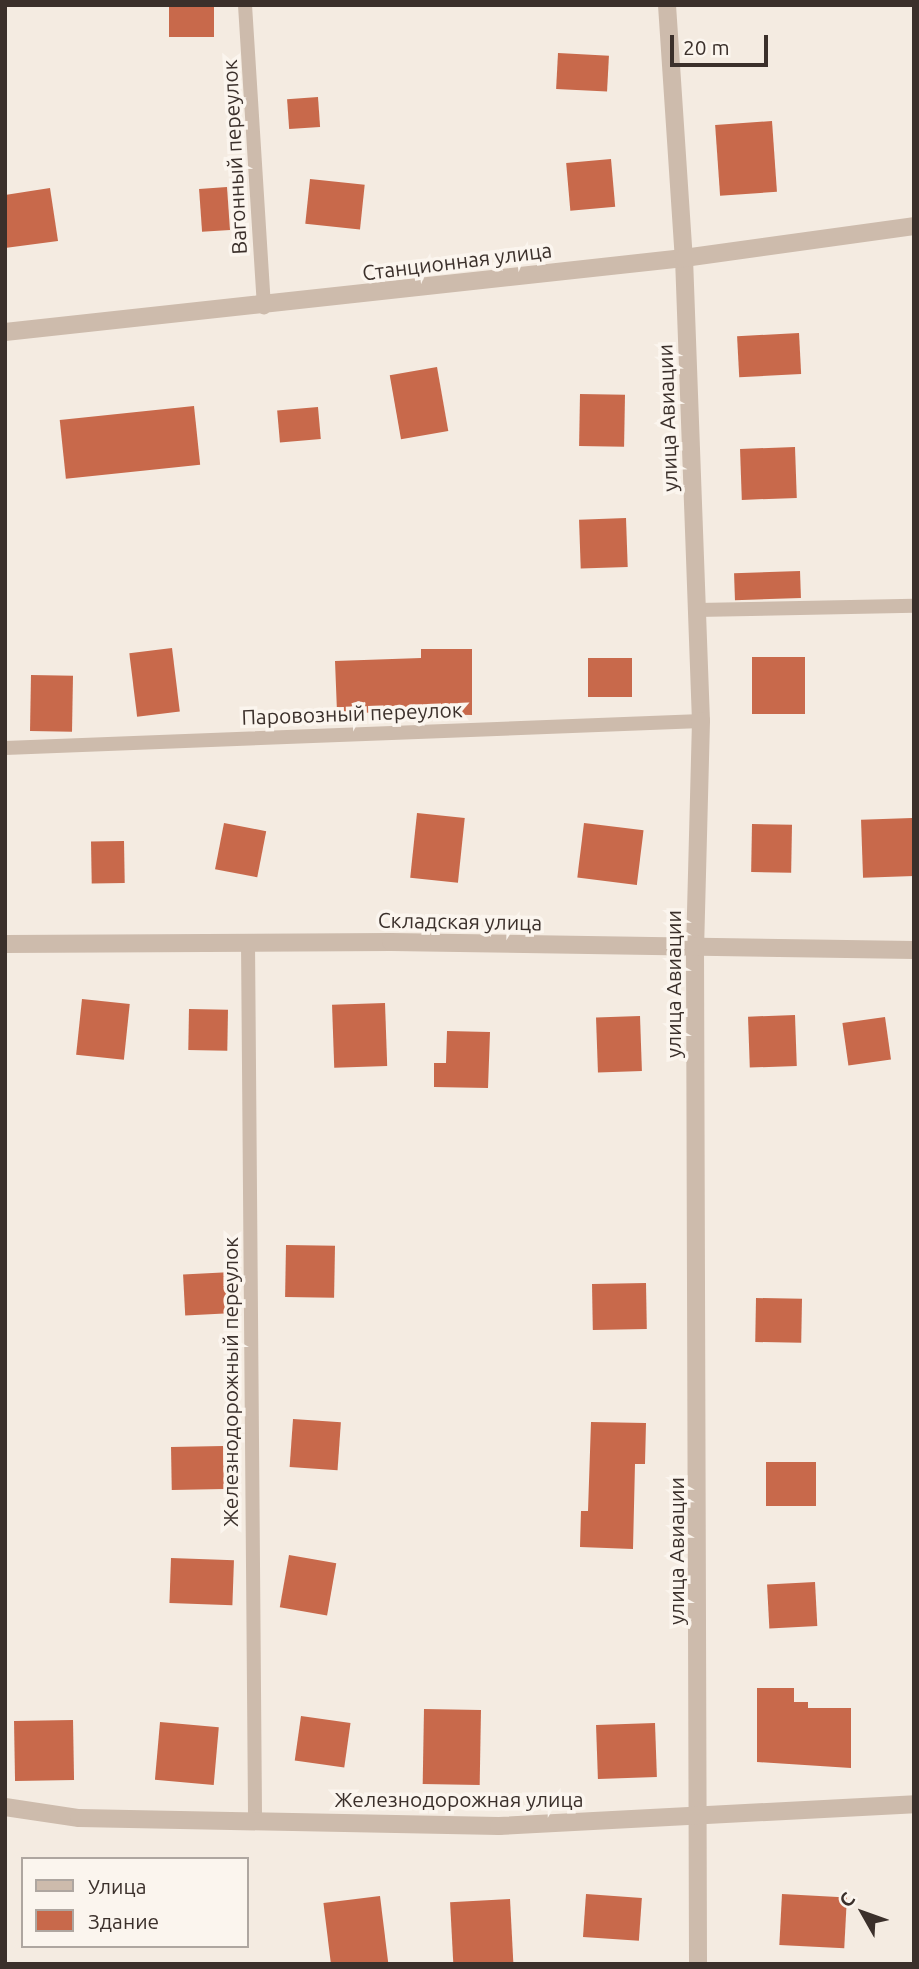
<!DOCTYPE html>
<html>
<head>
<meta charset="utf-8">
<style>
	body { margin:0 }
	#map { position:relative; width:919px; height:1969px; overflow:hidden; background:#f4ebe1; font-family:Ubuntu,sans-serif }
	div>[style] { position:absolute }
	[style*='--x'] { left:calc(var(--x)*1px); top:calc(var(--y)*1px); width:calc(var(--w)*1px); rotate:calc(var(--a)*1deg) }
	.building>* { inset:0; background:#c8694b; transform-origin:0 0 }
	.service>* { height:14px; margin:-7px; padding:0 7px; transform-origin:7px; border-radius:7px; background:#cdbbac }
	.minor>* { height:18px; margin:-9px; padding:0 9px; transform-origin:9px; border-radius:9px; background:#cdbbac }
	.tertiary>* { height:18px; margin:-9px; padding:0 9px; transform-origin:9px; border-radius:9px; background:#cdbbac }
	span { translate:-50% -50%; white-space:nowrap; text-align:center; line-height:1.15; -webkit-text-stroke:7px #fbf5ee; paint-order:stroke }
	.street-label { font-size:21px; color:#3b302b }
	.frame { position:absolute; inset:0; border:7px solid #3b302b; pointer-events:none }
	.legend { position:absolute; left:21px; top:1857px; width:228px; height:91px; box-sizing:border-box; background:#fbf5ee; border:2px solid #aea6a0; margin:0; padding:9px 12px; list-style:none; font-size:21px; color:#3b302b }
	.legend li { display:flex; align-items:center; gap:14px; height:35px }
	.legend b { width:35px; border:2px solid #aea6a0 }
	.north { position:absolute; left:828px; top:1878px; width:70px; height:70px; -webkit-text-stroke:5px #fbf5ee; paint-order:stroke; rotate:310deg; font-size:19px; font-weight:700; line-height:28px; text-align:center; color:#3b302b }
	.north::after { content:''; display:block; margin:auto; width:24px; height:32px; background:#3b302b; clip-path:polygon(50% 0,100% 100%,50% 72%,0 100%) }
	.scale { position:absolute; left:670px; top:35px; width:98px; height:32px; box-sizing:border-box; border:4px solid #3b302b; border-top:0; padding-left:9px; font-size:21px; line-height:24px; white-space:nowrap; color:#3b302b; -webkit-text-stroke:5px #fbf5ee; paint-order:stroke }
</style>
</head>
<body>
<div id="map">
	<div class="building">
		<i style="left:169px;top:5px;width:45px;height:32px"></i>
		<i style="left:558px;top:53px;width:51px;height:36px;rotate:3deg"></i>
		<i style="left:318px;top:97px;width:30px;height:31px;rotate:86deg"></i>
		<i style="left:772px;top:121px;width:71px;height:57px;rotate:86deg"></i>
		<i style="left:611px;top:159px;width:48px;height:45px;rotate:85deg"></i>
		<i style="left:310px;top:179px;width:55px;height:45px;rotate:6deg"></i>
		<i style="left:227px;top:187px;width:43px;height:28px;rotate:86deg"></i>
		<i style="clip-path:polygon(50px 188px,58px 241px,5px 248px,5px 195px)"></i>
		<i style="left:799px;top:333px;width:41px;height:62px;rotate:87deg"></i>
		<i style="left:437px;top:367px;width:65px;height:48px;rotate:80deg"></i>
		<i style="left:580px;top:394px;width:45px;height:52px;rotate:1deg"></i>
		<i style="left:194px;top:406px;width:59px;height:135px;rotate:84deg"></i>
		<i style="left:318px;top:407px;width:32px;height:41px;rotate:85deg"></i>
		<i style="left:795px;top:447px;width:51px;height:55px;rotate:88deg"></i>
		<i style="left:626px;top:518px;width:49px;height:47px;rotate:88deg"></i>
		<i style="left:800px;top:571px;width:27px;height:66px;rotate:88deg"></i>
		<i style="left:172px;top:648px;width:64px;height:43px;rotate:83deg"></i>
		<i style="clip-path:polygon(421px 649px,472px 649px,472px 715px,337px 712px,335px 661px,421px 658px)"></i>
		<i style="left:752px;top:657px;width:53px;height:57px"></i>
		<i style="left:588px;top:658px;width:44px;height:39px"></i>
		<i style="left:31px;top:675px;width:42px;height:56px;rotate:1deg"></i>
		<i style="left:417px;top:813px;width:48px;height:65px;rotate:6deg"></i>
		<i style="left:912px;top:818px;width:58px;height:51px;rotate:88deg"></i>
		<i style="left:224px;top:823px;width:43px;height:47px;rotate:11deg"></i>
		<i style="left:584px;top:823px;width:60px;height:55px;rotate:7deg"></i>
		<i style="left:752px;top:824px;width:40px;height:48px;rotate:1deg"></i>
		<i style="left:124px;top:841px;width:42px;height:33px;rotate:89deg"></i>
		<i style="left:82px;top:999px;width:48px;height:56px;rotate:6deg"></i>
		<i style="left:385px;top:1003px;width:63px;height:53px;rotate:88deg"></i>
		<i style="left:189px;top:1009px;width:39px;height:41px;rotate:1deg"></i>
		<i style="left:795px;top:1015px;width:51px;height:47px;rotate:88deg"></i>
		<i style="left:640px;top:1016px;width:55px;height:44px;rotate:88deg"></i>
		<i style="left:885px;top:1017px;width:43px;height:43px;rotate:82deg"></i>
		<i style="clip-path:polygon(447px 1031px,490px 1032px,488px 1088px,434px 1087px,434px 1063px,446px 1063px)"></i>
		<i style="left:286px;top:1245px;width:49px;height:52px;rotate:1deg"></i>
		<i style="left:232px;top:1272px;width:41px;height:49px;rotate:87deg"></i>
		<i style="left:646px;top:1283px;width:46px;height:54px;rotate:89deg"></i>
		<i style="left:756px;top:1298px;width:46px;height:44px;rotate:1deg"></i>
		<i style="left:293px;top:1419px;width:48px;height:48px;rotate:4deg"></i>
		<i style="clip-path:polygon(591px 1422px,646px 1423px,645px 1464px,635px 1464px,633px 1549px,580px 1547px,581px 1511px,588px 1511px)"></i>
		<i style="left:223px;top:1446px;width:43px;height:52px;rotate:89deg"></i>
		<i style="left:766px;top:1462px;width:50px;height:44px"></i>
		<i style="left:289px;top:1555px;width:48px;height:53px;rotate:10deg"></i>
		<i style="left:171px;top:1558px;width:63px;height:45px;rotate:2deg"></i>
		<i style="left:815px;top:1582px;width:44px;height:48px;rotate:87deg"></i>
		<i style="clip-path:polygon(757px 1688px,794px 1688px,794px 1702px,808px 1702px,808px 1708px,851px 1708px,851px 1768px,757px 1762px)"></i>
		<i style="left:424px;top:1709px;width:57px;height:75px;rotate:1deg"></i>
		<i style="left:301px;top:1716px;width:50px;height:45px;rotate:8deg"></i>
		<i style="left:73px;top:1720px;width:60px;height:59px;rotate:89deg"></i>
		<i style="left:160px;top:1722px;width:59px;height:58px;rotate:5deg"></i>
		<i style="left:655px;top:1723px;width:54px;height:59px;rotate:88deg"></i>
		<i style="left:586px;top:1894px;width:56px;height:43px;rotate:4deg"></i>
		<i style="left:782px;top:1894px;width:65px;height:51px;rotate:3deg"></i>
		<i style="left:380px;top:1896px;width:68px;height:57px;rotate:83deg"></i>
		<i style="left:510px;top:1899px;width:65px;height:60px;rotate:87deg"></i>
	</div>
	<div class="service">
		<i style="--x:245;--y:5;--w:303;--a:86.4"></i>
		<i style="--x:697;--y:610;--w:217;--a:-1.1"></i>
		<i style="--x:5;--y:748;--w:697;--a:-2.22"></i>
		<i style="--x:248;--y:942;--w:880;--a:89.54"></i>
	</div>
	<div class="minor">
		<i style="--x:667;--y:5;--w:254;--a:86.2"></i>
		<i style="--x:684;--y:258;--w:463;--a:87.9"></i>
		<i style="--x:701;--y:721;--w:227;--a:91.5"></i>
		<i style="--x:695;--y:948;--w:1016;--a:89.83"></i>
		<i style="--x:5;--y:332;--w:683;--a:-6.22"></i>
		<i style="--x:684;--y:258;--w:232;--a:-7.9"></i>
		<i style="--x:5;--y:1807;--w:75;--a:8.5"></i>
		<i style="--x:79;--y:1818;--w:420;--a:1.1"></i>
		<i style="--x:499;--y:1826;--w:416;--a:-3"></i>
	</div>
	<div class="tertiary">
		<i style="--x:5;--y:944;--w:386;--a:-0.3"></i>
		<i style="--x:391;--y:942;--w:523;--a:0.88"></i>
	</div>
	<div class="street-label">
		<span style="left:234px;top:157px;rotate:-93deg">Вагонный переулок</span>
		<span style="left:457px;top:261px;rotate:-7deg">Станционная улица</span>
		<span style="left:667px;top:418px;rotate:-92deg">улица Авиации</span>
		<span style="left:352px;top:713px;rotate:-2deg">Паровозный переулок</span>
		<span style="left:460px;top:921px;rotate:1deg">Складская улица</span>
		<span style="left:673px;top:984px;rotate:-90deg">улица Авиации</span>
		<span style="left:230px;top:1382px;rotate:-90deg">Железнодорожный переулок</span>
		<span style="left:676px;top:1551px;rotate:-90deg">улица Авиации</span>
		<span style="left:459px;top:1799px">Железнодорожная улица</span>
	</div>
	<div class="frame"></div>
	<ul class="legend">
	<li><b style="height:9px;background:#cdbbac"></b>Улица</li>
	<li><b style="height:19px;background:#c8694b"></b>Здание</li>
	</ul>
	<div class="north">С</div>
	<div class="scale">20 m</div>
</div>
</body>
</html>
